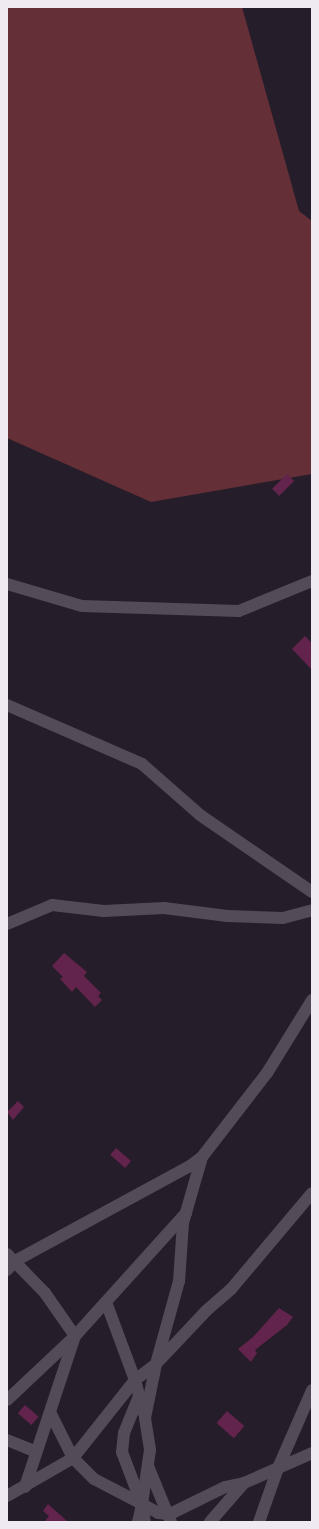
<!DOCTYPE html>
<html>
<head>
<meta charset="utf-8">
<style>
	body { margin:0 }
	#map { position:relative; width:319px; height:1529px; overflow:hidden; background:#251d29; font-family:"Titillium Web",sans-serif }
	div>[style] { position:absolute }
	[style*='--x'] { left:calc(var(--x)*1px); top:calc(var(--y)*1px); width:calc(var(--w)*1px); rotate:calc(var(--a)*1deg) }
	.green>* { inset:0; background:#652f37 }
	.building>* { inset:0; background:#62234c; transform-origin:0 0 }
	.minor>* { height:12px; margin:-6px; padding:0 6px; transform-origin:6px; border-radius:6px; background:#544b59 }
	span { translate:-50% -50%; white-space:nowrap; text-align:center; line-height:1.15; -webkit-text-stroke:3.5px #0c090e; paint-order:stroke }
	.frame { position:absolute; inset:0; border:8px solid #efe9f1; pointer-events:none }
</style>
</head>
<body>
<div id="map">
	<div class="green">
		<i style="clip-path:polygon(7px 7px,242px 7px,299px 211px,312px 221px,312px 474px,151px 502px,7px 438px)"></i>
	</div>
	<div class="building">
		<i style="left:287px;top:474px;width:10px;height:21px;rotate:45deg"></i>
		<i style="clip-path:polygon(305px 636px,312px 643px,312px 670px,292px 649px)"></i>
		<i style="clip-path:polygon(64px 953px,87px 972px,84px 976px,101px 993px,98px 996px,102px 1000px,95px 1007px,76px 987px,72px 992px,60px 979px,63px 977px,52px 966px)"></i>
		<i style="clip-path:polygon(18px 1101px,24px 1107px,13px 1120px,7px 1112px)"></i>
		<i style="left:116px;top:1148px;width:20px;height:9px;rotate:41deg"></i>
		<i style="clip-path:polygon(279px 1308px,293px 1317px,287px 1325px,255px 1350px,257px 1353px,251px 1362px,238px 1349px,253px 1337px)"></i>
		<i style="left:25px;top:1405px;width:18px;height:11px;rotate:41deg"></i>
		<i style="left:227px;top:1411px;width:23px;height:16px;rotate:41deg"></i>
		<i style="clip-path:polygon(48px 1504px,67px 1521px,68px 1522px,44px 1522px,49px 1516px,43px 1511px)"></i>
	</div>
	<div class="minor">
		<i style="--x:7;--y:584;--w:78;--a:16.3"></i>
		<i style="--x:82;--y:606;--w:157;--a:1.8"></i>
		<i style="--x:239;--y:611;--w:79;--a:-22.3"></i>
		<i style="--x:7;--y:705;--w:147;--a:23.6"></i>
		<i style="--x:142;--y:764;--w:77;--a:41.3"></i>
		<i style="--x:200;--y:815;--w:136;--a:34.5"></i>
		<i style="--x:7;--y:924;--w:49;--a:-22.9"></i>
		<i style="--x:52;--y:905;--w:52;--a:6.6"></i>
		<i style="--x:104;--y:911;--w:60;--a:-2.9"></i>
		<i style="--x:164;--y:908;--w:64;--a:7.2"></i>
		<i style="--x:227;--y:916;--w:56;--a:2"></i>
		<i style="--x:283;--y:918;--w:30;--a:-15"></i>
		<i style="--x:202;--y:1157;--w:69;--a:106.1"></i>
		<i style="--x:183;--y:1223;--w:58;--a:93.9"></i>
		<i style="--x:179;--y:1281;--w:86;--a:105.5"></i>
		<i style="--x:156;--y:1364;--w:55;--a:101.5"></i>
		<i style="--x:145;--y:1418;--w:32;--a:81"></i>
		<i style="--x:150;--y:1450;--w:55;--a:98.4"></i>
		<i style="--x:142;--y:1504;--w:18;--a:29"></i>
		<i style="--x:158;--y:1513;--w:12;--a:5"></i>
		<i style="--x:170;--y:1514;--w:61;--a:-26.1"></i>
		<i style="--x:225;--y:1487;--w:19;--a:-12"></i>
		<i style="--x:244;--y:1483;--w:74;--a:-23.8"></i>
		<i style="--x:7;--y:1254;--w:54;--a:45.7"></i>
		<i style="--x:45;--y:1293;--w:52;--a:55.1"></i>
		<i style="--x:75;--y:1336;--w:93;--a:136.7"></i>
		<i style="--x:7;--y:1270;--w:12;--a:-48"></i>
		<i style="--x:15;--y:1261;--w:199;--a:-28.5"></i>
		<i style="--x:190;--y:1166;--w:15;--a:-37"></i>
		<i style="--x:202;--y:1157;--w:106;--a:-52.3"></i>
		<i style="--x:267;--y:1073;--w:86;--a:-58.3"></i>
		<i style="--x:106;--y:1302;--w:83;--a:69.6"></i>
		<i style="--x:135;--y:1380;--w:35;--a:75"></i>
		<i style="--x:139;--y:1396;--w:40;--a:112"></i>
		<i style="--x:124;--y:1433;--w:19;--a:96"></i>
		<i style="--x:122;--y:1452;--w:53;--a:69.2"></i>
		<i style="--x:51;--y:1414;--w:49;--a:63.4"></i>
		<i style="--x:73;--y:1458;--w:30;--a:45"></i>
		<i style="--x:94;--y:1479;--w:54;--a:27.5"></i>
		<i style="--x:7;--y:1440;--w:31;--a:22"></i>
		<i style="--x:148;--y:1466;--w:61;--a:67.7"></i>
		<i style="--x:25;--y:1487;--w:159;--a:-71.7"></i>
		<i style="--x:75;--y:1336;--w:166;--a:-47.9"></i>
		<i style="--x:7;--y:1496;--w:76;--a:-29.9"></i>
		<i style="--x:73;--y:1458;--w:100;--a:-51.5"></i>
		<i style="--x:135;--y:1380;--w:26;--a:-37"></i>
		<i style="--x:156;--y:1364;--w:74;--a:-46.6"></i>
		<i style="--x:207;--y:1310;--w:33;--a:-41"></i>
		<i style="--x:232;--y:1288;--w:124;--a:-49.9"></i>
		<i style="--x:138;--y:1522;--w:18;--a:-77"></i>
		<i style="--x:142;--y:1504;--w:18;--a:81"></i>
		<i style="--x:210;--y:1522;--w:52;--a:-48.9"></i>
		<i style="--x:259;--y:1522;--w:57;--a:-70.6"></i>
		<i style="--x:278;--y:1468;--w:85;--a:-66.4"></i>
	</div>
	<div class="frame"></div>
</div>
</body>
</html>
